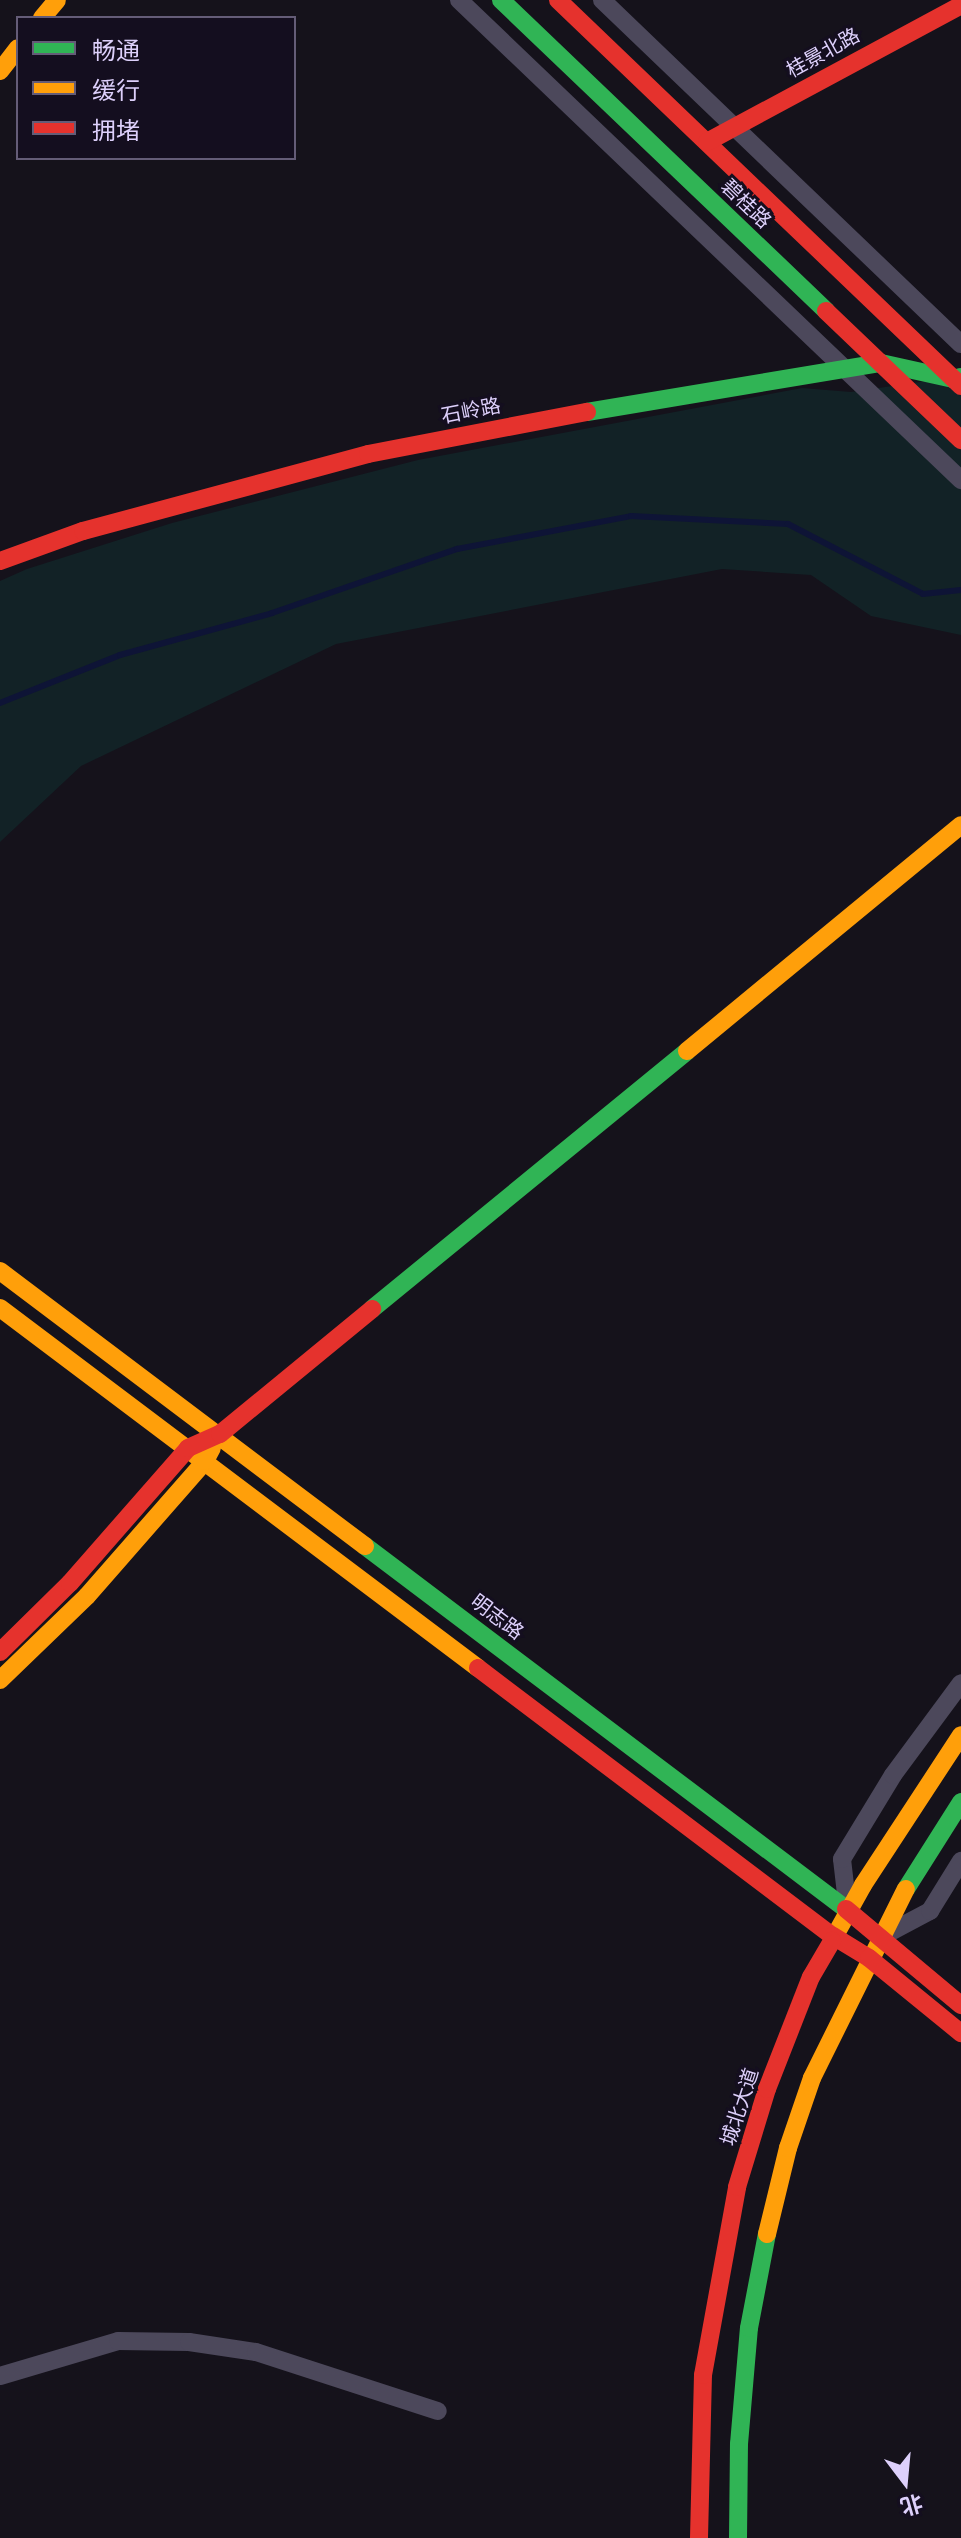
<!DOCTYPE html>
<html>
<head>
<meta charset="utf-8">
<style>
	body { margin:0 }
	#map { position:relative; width:961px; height:2538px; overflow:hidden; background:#15121b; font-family:Raleway,"Noto Sans SC",sans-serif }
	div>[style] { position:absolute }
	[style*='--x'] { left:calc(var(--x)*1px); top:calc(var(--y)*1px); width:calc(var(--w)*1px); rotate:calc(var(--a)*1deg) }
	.green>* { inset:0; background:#122226 }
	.stream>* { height:6px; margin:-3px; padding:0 3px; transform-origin:3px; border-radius:3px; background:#0e1436 }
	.street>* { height:18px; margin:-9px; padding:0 9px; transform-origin:9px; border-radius:9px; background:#4c485b }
	.fast>* { height:18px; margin:-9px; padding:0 9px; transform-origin:9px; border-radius:9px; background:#30b455 }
	.slow>* { height:18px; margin:-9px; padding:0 9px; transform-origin:9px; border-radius:9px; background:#ff9f0a }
	.jam>* { height:18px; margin:-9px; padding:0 9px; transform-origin:9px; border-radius:9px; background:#e5322d }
	span { translate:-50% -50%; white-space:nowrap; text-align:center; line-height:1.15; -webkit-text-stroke:6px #140e1f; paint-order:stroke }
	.street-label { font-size:20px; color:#ddd0fb }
	.legend { position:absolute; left:16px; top:16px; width:280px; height:144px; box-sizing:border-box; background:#140e1f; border:2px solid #645c77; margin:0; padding:10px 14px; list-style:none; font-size:24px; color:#ddd0fb }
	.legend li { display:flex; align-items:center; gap:16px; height:40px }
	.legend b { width:40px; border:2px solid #645c77 }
	.north { position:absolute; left:865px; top:2442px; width:80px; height:80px; -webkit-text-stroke:6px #140e1f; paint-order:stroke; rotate:164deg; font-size:22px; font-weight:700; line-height:32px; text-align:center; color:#ddd0fb }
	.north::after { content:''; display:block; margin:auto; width:28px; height:36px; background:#ddd0fb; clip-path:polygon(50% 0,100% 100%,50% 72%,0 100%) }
</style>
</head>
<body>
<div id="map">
	<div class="green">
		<i style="clip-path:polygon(961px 376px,961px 635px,871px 616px,811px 575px,722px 569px,336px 644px,81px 766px,0 842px,0 581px,27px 569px,172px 523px,418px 460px,802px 388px,851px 392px)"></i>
	</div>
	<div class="stream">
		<i style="--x:0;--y:703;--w:129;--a:-21.8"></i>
		<i style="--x:120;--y:655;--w:158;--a:-15.4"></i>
		<i style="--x:272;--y:613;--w:196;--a:-19.1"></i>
		<i style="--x:457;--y:549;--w:177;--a:-10.7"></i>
		<i style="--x:631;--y:516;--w:157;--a:2.9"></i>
		<i style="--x:788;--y:524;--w:152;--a:27.4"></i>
		<i style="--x:923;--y:594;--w:38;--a:-6"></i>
	</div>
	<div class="street">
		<i style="--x:459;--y:0;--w:695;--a:43.72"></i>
		<i style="--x:602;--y:0;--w:497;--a:43.8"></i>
		<i style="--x:848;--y:1911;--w:52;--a:-96.6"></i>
		<i style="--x:842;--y:1859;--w:98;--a:-58.7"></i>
		<i style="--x:893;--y:1775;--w:114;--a:-53.5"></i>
		<i style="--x:879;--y:1938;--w:58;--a:-27.9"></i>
		<i style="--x:930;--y:1911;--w:59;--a:-58.2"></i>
		<i style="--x:0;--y:2376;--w:123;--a:-16.5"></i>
		<i style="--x:118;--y:2341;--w:71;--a:0.8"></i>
		<i style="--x:189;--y:2342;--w:68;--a:8.5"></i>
		<i style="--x:256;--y:2352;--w:191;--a:18"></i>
	</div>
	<div class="fast">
		<i style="--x:501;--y:0;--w:450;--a:43.7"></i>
		<i style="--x:587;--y:412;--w:298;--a:-9.5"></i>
		<i style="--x:881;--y:363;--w:74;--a:12.5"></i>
		<i style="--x:953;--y:379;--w:8;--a:-14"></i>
		<i style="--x:372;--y:1309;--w:407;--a:-39.3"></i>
		<i style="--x:365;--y:1546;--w:603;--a:37.04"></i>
		<i style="--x:906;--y:1889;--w:103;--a:-57.7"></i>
		<i style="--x:738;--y:2538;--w:94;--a:-89.4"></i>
		<i style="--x:739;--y:2444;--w:116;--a:-85.1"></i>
		<i style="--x:749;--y:2328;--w:96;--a:-79.2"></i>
	</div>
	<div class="slow">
		<i style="--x:42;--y:18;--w:23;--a:-50"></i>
		<i style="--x:0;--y:71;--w:29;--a:-52"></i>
		<i style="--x:687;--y:1051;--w:355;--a:-39.5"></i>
		<i style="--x:0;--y:1271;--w:457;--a:37"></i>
		<i style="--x:0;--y:1308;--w:598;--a:36.98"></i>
		<i style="--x:0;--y:1680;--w:121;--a:-44"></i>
		<i style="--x:87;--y:1596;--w:179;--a:-48.8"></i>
		<i style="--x:205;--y:1461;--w:15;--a:-62"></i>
		<i style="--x:832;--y:1941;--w:64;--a:-61"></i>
		<i style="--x:863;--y:1885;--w:179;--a:-56.8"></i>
		<i style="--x:767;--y:2234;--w:89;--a:-76.3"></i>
		<i style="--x:788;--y:2148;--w:74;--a:-71.1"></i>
		<i style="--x:812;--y:2078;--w:211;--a:-63.6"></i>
	</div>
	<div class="jam">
		<i style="--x:558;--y:0;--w:558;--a:43.77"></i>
		<i style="--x:707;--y:142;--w:289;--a:-28.3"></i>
		<i style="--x:826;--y:311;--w:187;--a:43.7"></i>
		<i style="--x:0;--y:561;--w:88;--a:-19.9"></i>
		<i style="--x:83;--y:531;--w:295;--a:-15.1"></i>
		<i style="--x:368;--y:454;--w:223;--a:-10.9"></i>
		<i style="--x:0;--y:1652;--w:98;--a:-44.6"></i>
		<i style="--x:70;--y:1583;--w:179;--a:-48.8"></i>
		<i style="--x:188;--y:1448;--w:35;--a:-24"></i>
		<i style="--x:220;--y:1434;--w:197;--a:-39.4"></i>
		<i style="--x:478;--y:1668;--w:445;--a:37.1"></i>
		<i style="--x:833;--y:1936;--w:42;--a:31.4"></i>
		<i style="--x:869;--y:1958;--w:119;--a:39.2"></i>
		<i style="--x:846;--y:1909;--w:150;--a:39.9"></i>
		<i style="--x:699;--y:2538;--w:163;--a:-88.6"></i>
		<i style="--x:703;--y:2375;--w:191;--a:-79.7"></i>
		<i style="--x:737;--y:2187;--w:102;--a:-73"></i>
		<i style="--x:767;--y:2089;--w:120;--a:-68.6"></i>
		<i style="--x:811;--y:1977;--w:42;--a:-59.7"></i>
	</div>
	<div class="street-label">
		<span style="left:823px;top:53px;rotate:-29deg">桂景北路</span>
		<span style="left:746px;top:204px;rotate:44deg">碧桂路</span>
		<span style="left:471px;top:411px;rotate:-11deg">石岭路</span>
		<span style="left:497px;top:1617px;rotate:37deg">明志路</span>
		<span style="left:740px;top:2107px;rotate:-72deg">城北大道</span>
	</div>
	<ul class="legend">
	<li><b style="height:10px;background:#30b455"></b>畅通</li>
	<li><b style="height:10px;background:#ff9f0a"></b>缓行</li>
	<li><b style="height:10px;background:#e5322d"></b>拥堵</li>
	</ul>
	<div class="north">北</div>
</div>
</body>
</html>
